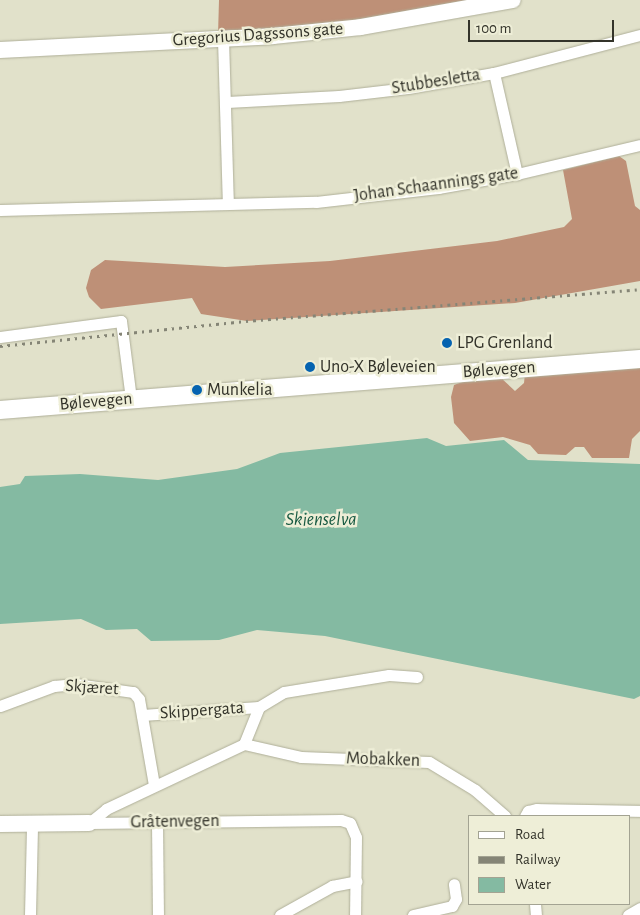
<!DOCTYPE html>
<html>
<head>
<meta charset="utf-8">
<style>
	body { margin:0 }
	#map { position:relative; width:640px; height:915px; overflow:hidden; background:#e1e1ca; font-family:"Alegreya Sans",sans-serif }
	div>[style] { position:absolute }
	[style*='--x'] { left:calc(var(--x)*1px); top:calc(var(--y)*1px); width:calc(var(--w)*1px); rotate:calc(var(--a)*1deg) }
	.forest>* { inset:0; background:#be9077 }
	.water>* { inset:0; background:#84baa2 }
	.roads { filter:drop-shadow(0 0 1px #afaf99) drop-shadow(0 0 1px #afaf99) }
	.street>* { height:11px; margin:-5.5px; padding:0 5.5px; transform-origin:5.5px; border-radius:5.5px; background:#fff }
	.secondary>* { height:16px; margin:-8px; padding:0 8px; transform-origin:8px; border-radius:8px; background:#fff }
	.primary>* { height:18px; margin:-9px; padding:0 9px; transform-origin:9px; border-radius:9px; background:#fff }
	.rail>* { height:3px; margin-top:-1.5px; transform-origin:0; background:repeating-linear-gradient(90deg,#858576 0 2.5px,transparent 0 7.5px) }
	.dots>* { width:14px; height:14px; translate:-50% -50%; box-sizing:border-box; border:2px solid #eeeed7; border-radius:50% }
	span { translate:-50% -50%; white-space:nowrap; text-align:center; line-height:1.15; -webkit-text-stroke:5px #eeeed7; paint-order:stroke }
	.street-label { font-size:18px; color:#33332a }
	.poi-label { font-size:18px; color:#33332a }
	.left { translate:0 -50%; text-align:left }
	.water-label { font-size:19px; color:#185a42; font-style:italic }
	.legend { position:absolute; left:468px; top:815px; width:162px; height:90px; box-sizing:border-box; background:#eeeed7; border:1px solid #a3a392; margin:0; padding:6px 9px; list-style:none; font-size:15px; color:#33332a }
	.legend li { display:flex; align-items:center; gap:10px; height:25px }
	.legend b { width:25px; border:1px solid #a3a392 }
	.scale { position:absolute; left:468px; top:20px; width:146px; height:22px; box-sizing:border-box; border:2px solid #33332a; border-top:0; padding-left:6px; font-size:15px; line-height:18px; white-space:nowrap; color:#33332a; -webkit-text-stroke:4px #eeeed7; paint-order:stroke }
</style>
</head>
<body>
<div id="map">
	<div class="forest">
		<i style="clip-path:polygon(219px 0,472px 0,361px 24px,218px 35px)"></i>
		<i style="clip-path:polygon(619px 156px,626px 161px,635px 206px,640px 210px,640px 281px,515px 303px,247px 321px,201px 314px,192px 298px,101px 309px,89px 297px,86px 288px,91px 270px,105px 260px,225px 267px,330px 261px,497px 241px,564px 227px,572px 219px,563px 170px)"></i>
		<i style="clip-path:polygon(640px 364px,640px 431px,632px 439px,629px 458px,592px 458px,584px 447px,575px 447px,566px 455px,538px 454px,530px 445px,503px 437px,470px 441px,454px 423px,451px 397px,454px 385px,465px 381px,500px 377px,515px 391px,524px 383px,525px 373px)"></i>
	</div>
	<div class="water">
		<i style="clip-path:polygon(427px 438px,446px 446px,504px 440px,528px 460px,640px 464px,640px 696px,634px 699px,325px 636px,257px 630px,219px 640px,151px 641px,137px 629px,106px 630px,81px 619px,0 624px,0 487px,20px 484px,25px 476px,80px 474px,158px 480px,237px 469px,280px 453px)"></i>
	</div>
	<div class="roads">
		<div class="street">
			<i style="--x:223;--y:39;--w:164;--a:88.3"></i>
			<i style="--x:494;--y:73;--w:104;--a:77.2"></i>
			<i style="--x:227;--y:102;--w:112;--a:-3.1"></i>
			<i style="--x:339;--y:96;--w:69;--a:-6.6"></i>
			<i style="--x:408;--y:88;--w:87;--a:-9.9"></i>
			<i style="--x:494;--y:73;--w:151;--a:-14.6"></i>
			<i style="--x:0;--y:210;--w:316;--a:-1.5"></i>
			<i style="--x:316;--y:202;--w:123;--a:-6.5"></i>
			<i style="--x:438;--y:188;--w:80;--a:-10"></i>
			<i style="--x:517;--y:174;--w:126;--a:-13.3"></i>
			<i style="--x:0;--y:337;--w:122;--a:-7.5"></i>
			<i style="--x:121;--y:321;--w:79;--a:82.7"></i>
			<i style="--x:0;--y:706;--w:58;--a:-20.3"></i>
			<i style="--x:54;--y:686;--w:22;--a:-5"></i>
			<i style="--x:76;--y:684;--w:58;--a:8"></i>
			<i style="--x:133;--y:692;--w:9;--a:49"></i>
			<i style="--x:139;--y:699;--w:87;--a:80.1"></i>
			<i style="--x:142;--y:715;--w:117;--a:-3.9"></i>
			<i style="--x:259;--y:707;--w:29;--a:-31"></i>
			<i style="--x:284;--y:692;--w:106;--a:-9.2"></i>
			<i style="--x:389;--y:675;--w:28;--a:4"></i>
			<i style="--x:244;--y:744;--w:58;--a:12.8"></i>
			<i style="--x:301;--y:757;--w:128;--a:2.2"></i>
			<i style="--x:429;--y:762;--w:54;--a:31.3"></i>
			<i style="--x:475;--y:790;--w:40;--a:41"></i>
			<i style="--x:525;--y:816;--w:6;--a:-59"></i>
			<i style="--x:528;--y:811;--w:9;--a:-13"></i>
			<i style="--x:537;--y:809;--w:103;--a:1.1"></i>
			<i style="--x:157;--y:822;--w:93;--a:89.4"></i>
			<i style="--x:89;--y:823;--w:252;--a:-0.7"></i>
			<i style="--x:341;--y:820;--w:9;--a:18"></i>
			<i style="--x:350;--y:823;--w:15;--a:67"></i>
			<i style="--x:356;--y:837;--w:78;--a:90.7"></i>
			<i style="--x:89;--y:823;--w:22;--a:-39"></i>
			<i style="--x:106;--y:809;--w:153;--a:-25.2"></i>
			<i style="--x:244;--y:744;--w:40;--a:-68"></i>
			<i style="--x:535;--y:904;--w:11;--a:85"></i>
			<i style="--x:30;--y:915;--w:90;--a:-88.7"></i>
			<i style="--x:280;--y:915;--w:60;--a:-29.1"></i>
			<i style="--x:332;--y:886;--w:25;--a:-11"></i>
			<i style="--x:413;--y:915;--w:40;--a:-13"></i>
			<i style="--x:452;--y:906;--w:8;--a:-60"></i>
			<i style="--x:456;--y:899;--w:15;--a:-98"></i>
			<i style="--x:628;--y:915;--w:14;--a:-30"></i>
		</div>
		<div class="secondary">
			<i style="--x:0;--y:50;--w:273;--a:-2.9"></i>
			<i style="--x:273;--y:36;--w:88;--a:-5.8"></i>
			<i style="--x:361;--y:27;--w:154;--a:-10.1"></i>
			<i style="--x:0;--y:824;--w:89;--a:-0.6"></i>
		</div>
		<div class="primary">
			<i style="--x:0;--y:410;--w:642;--a:-4.56"></i>
		</div>
	</div>
	<div class="rail">
		<i style="--x:0;--y:346;--w:247;--a:-5.8"></i>
		<i style="--x:246;--y:321;--w:395;--a:-4.6"></i>
	</div>
	<div class="dots">
		<i style="left:447px;top:343px;background:#0563b0"></i>
		<i style="left:310px;top:367px;background:#0563b0"></i>
		<i style="left:197px;top:390px;background:#0563b0"></i>
	</div>
	<div class="street-label">
		<span style="left:258px;top:35px;rotate:-4deg">Gregorius Dagssons gate</span>
		<span style="left:436px;top:82px;rotate:-9deg">Stubbesletta</span>
		<span style="left:436px;top:185px;rotate:-8deg">Johan Schaannings gate</span>
		<span style="left:499px;top:370px;rotate:-4deg">Bølevegen</span>
		<span style="left:96px;top:402px;rotate:-5deg">Bølevegen</span>
		<span style="left:92px;top:688px;rotate:4deg">Skjæret</span>
		<span style="left:202px;top:711px;rotate:-4deg">Skippergata</span>
		<span style="left:383px;top:760px;rotate:2deg">Mobakken</span>
		<span style="left:175px;top:822px;rotate:-1deg">Gråtenvegen</span>
	</div>
	<div class="poi-label">
		<span class="left" style="left:457px;top:343px">LPG Grenland</span>
		<span class="left" style="left:320px;top:367px">Uno-X Bøleveien</span>
		<span class="left" style="left:207px;top:390px">Munkelia</span>
	</div>
	<div class="water-label">
		<span style="left:321px;top:520px">Skienselva</span>
	</div>
	<ul class="legend">
	<li><b style="height:6px;background:#fff"></b>Road</li>
	<li><b style="height:6px;background:#858576"></b>Railway</li>
	<li><b style="height:14px;background:#84baa2"></b>Water</li>
	</ul>
	<div class="scale">100 m</div>
</div>
</body>
</html>
